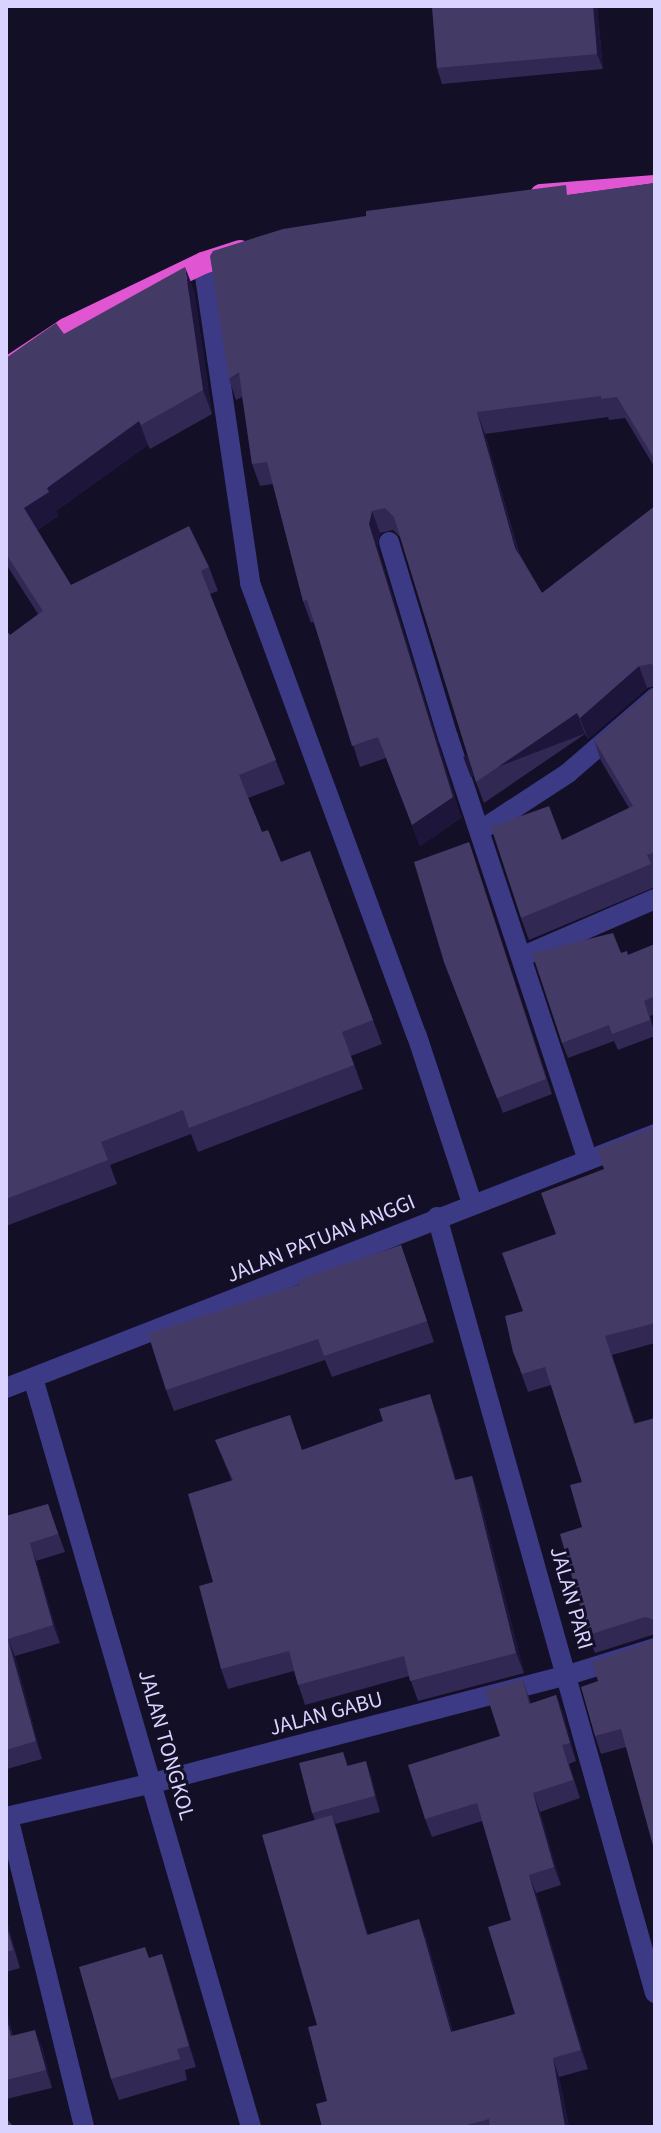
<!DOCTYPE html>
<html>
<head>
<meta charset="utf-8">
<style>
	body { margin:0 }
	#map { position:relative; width:661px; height:2133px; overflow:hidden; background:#130f26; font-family:"Source Sans 3",sans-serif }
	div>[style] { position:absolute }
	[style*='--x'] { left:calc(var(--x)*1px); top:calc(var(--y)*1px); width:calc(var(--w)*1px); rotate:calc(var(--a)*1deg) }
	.minor>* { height:20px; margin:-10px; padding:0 10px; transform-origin:10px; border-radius:10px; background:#3d3a85 }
	.trunk>* { height:22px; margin:-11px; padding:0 11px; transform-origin:11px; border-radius:11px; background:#e055d1 }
	.wall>* { inset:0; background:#312854 }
	.shaded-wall>* { inset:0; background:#1d163a; transform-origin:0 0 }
	.building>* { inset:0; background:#433a66 }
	span { translate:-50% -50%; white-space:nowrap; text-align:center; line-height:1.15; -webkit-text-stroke:6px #130f26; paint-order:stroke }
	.street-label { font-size:22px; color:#d9d4ff }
	.frame { position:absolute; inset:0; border:8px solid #d9d4ff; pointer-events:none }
</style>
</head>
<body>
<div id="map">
	<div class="minor">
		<i style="--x:203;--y:263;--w:323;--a:81.6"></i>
		<i style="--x:250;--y:583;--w:483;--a:69.8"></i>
		<i style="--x:417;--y:1036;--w:176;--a:71.8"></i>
		<i style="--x:389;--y:542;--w:204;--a:73.2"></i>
		<i style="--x:448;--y:737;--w:443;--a:71.7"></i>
		<i style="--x:481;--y:830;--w:104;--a:-33.2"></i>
		<i style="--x:568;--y:773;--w:115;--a:-40.8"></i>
		<i style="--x:521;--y:957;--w:146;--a:-23.4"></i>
		<i style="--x:437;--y:1217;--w:806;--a:74.31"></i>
		<i style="--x:33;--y:1378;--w:780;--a:73.77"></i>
		<i style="--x:6;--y:1388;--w:697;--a:-21.37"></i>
		<i style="--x:6;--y:1817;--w:151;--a:-13"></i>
		<i style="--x:153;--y:1783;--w:429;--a:-14.6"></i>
		<i style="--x:568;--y:1675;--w:91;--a:-17.2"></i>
		<i style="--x:8;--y:1817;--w:319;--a:76.2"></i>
	</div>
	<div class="trunk">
		<i style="--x:541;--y:195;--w:114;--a:-4.5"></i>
		<i style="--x:6;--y:369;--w:72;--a:-33.7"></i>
		<i style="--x:66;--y:329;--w:152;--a:-25.7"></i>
		<i style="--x:203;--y:263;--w:39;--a:-18"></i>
	</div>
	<div class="wall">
		<i style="clip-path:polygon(432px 6px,597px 6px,603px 69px,442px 84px,437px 68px)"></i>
		<i style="clip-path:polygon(655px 183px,655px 468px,625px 418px,609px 420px,608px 417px,485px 434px,519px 553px,542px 593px,655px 506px,655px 686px,647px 688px,588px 739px,585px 734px,484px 803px,476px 782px,400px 537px,393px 530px,380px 533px,377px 546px,461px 818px,420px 846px,386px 758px,360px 767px,314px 622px,311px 623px,303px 601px,273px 484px,260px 486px,252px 464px,242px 397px,236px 400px,229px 379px,569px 195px)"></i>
		<i style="clip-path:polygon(194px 290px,212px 414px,150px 449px,148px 445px,56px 511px,58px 516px,37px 530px,71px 585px,209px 567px,218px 591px,210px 594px,285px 784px,248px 798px,262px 832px,281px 862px,310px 851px,382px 1044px,351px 1056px,363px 1089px,198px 1152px,191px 1134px,110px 1165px,117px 1184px,6px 1226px,6px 630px,10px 635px,38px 614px,6px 564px,6px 358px,64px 334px)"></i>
		<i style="clip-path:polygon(655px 687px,655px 887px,529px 940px,521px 918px,562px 840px,629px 808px,601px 761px,594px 740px)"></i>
		<i style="clip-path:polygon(469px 842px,552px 1094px,503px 1113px,444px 962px)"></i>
		<i style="clip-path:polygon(655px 944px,655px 1014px,650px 1016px,655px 1036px,618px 1050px,614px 1041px,568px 1058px,562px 1043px,621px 953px,628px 955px)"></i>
		<i style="clip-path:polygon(655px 1126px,655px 1343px,612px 1355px,635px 1423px,655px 1418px,655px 1636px,652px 1635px,595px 1653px,588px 1635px,582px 1527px,582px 1482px,551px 1385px,528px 1392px,520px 1370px,523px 1311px,556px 1234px,604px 1169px)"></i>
		<i style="clip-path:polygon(401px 1245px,434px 1342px,332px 1377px,325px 1360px,174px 1411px,166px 1390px,300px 1284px)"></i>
		<i style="clip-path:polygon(437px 1414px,456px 1480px,472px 1476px,479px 1496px,524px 1673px,418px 1701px,409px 1676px,305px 1705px,294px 1671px,228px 1689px,221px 1669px,213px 1582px,232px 1481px,215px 1440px,303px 1450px)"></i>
		<i style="clip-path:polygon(48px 1504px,65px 1552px,36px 1561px,60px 1643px,15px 1656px,42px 1759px,7px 1769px,6px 1516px)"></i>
		<i style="clip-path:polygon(653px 1642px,626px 1747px,601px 1754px,595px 1736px,598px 1681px)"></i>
		<i style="clip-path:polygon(523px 1680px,531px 1704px,556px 1695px,563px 1713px,576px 1761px,569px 1764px,580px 1798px,540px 1812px,561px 1885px,536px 1893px,588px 2069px,559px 2077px,569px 2127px,322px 2127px,327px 2101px,317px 2025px,315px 1820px,312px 1813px,343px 1752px,348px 1766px,371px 1776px,380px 1812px,335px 1824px,368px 1935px,426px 1937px,453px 2032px,515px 2014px,511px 1920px,482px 1821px,432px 1837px,425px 1819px,500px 1736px)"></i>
		<i style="clip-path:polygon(6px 1918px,20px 1968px,6px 1972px)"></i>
		<i style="clip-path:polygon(162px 1954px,169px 1975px,196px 2067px,185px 2070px,187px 2080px,119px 2100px,111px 2079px,149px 1958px)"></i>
		<i style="clip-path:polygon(6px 2009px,13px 2035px,42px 2047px,52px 2088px,6px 2099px)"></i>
	</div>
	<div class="shaded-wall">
		<i style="clip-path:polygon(593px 6px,597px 6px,603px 69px,597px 54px)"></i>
		<i style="clip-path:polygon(185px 267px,194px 290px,212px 414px,203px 390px)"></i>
		<i style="clip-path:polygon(477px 412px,485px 434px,523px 569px,515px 548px)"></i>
		<i style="clip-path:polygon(139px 421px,148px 445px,56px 511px,58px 516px,33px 532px,24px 508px,47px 488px)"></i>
		<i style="clip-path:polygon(372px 511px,380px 533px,377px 546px,461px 818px,420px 846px,412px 825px,369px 524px)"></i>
		<i style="clip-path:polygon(639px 666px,647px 688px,588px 739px,580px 718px)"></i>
		<i style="left:577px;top:713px;width:22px;height:122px;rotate:69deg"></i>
		<i style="clip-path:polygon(430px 1394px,437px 1414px,462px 1500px,455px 1480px)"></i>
		<i style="clip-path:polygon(472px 1476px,479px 1496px,524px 1673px,516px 1653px)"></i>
		<i style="clip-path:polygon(30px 1543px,36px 1561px,60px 1643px,53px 1625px)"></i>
		<i style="clip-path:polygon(8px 1639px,15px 1656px,42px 1759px,36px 1741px)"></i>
		<i style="clip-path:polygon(556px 1695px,563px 1713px,576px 1761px,570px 1743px)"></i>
		<i style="clip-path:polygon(366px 1761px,371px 1776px,380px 1812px,375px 1796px)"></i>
		<i style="clip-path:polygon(533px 1793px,540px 1812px,561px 1885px,554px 1867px)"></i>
		<i style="clip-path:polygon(332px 1815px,339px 1834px,373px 1953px,367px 1935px)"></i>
		<i style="clip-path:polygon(529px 1875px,536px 1893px,588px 2069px,581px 2050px)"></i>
		<i style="clip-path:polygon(6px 1918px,20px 1968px,6px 1924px)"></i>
		<i style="clip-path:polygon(419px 1919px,426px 1937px,458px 2051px,451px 2032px)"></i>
		<i style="clip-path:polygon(162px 1954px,169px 1975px,196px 2067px,189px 2046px)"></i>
		<i style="clip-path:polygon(6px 2009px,17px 2053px,11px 2036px,6px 2016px)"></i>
		<i style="clip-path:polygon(35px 2030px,42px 2047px,52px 2088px,46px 2070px)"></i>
		<i style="clip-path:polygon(553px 2058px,559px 2077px,569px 2127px,565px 2127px)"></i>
	</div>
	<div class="building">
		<i style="clip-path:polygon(432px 6px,593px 6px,597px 54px,437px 68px)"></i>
		<i style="clip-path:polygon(655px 183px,655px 460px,617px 397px,601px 399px,601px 396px,477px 412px,515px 548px,542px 593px,655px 506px,655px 667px,651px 664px,639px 666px,580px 718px,577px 713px,476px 782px,394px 517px,385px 508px,372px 511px,369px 524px,453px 797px,412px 825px,378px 737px,352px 746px,307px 600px,303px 601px,267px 462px,252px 464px,239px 373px,229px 379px,210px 256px,213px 251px,283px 229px,366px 216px,366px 211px,566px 185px,567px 195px)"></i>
		<i style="clip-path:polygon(185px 267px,203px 390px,141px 425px,139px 421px,47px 488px,49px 492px,24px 508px,71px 585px,189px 526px,209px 567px,201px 571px,276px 760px,239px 775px,262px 832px,268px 830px,281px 862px,310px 851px,373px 1020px,342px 1032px,354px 1065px,189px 1128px,183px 1110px,101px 1142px,108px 1160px,6px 1199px,6px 630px,10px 635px,43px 611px,6px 554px,6px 358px,56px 323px,64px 334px)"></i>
		<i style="clip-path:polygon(655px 687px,655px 852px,647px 855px,651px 864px,521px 918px,491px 827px,549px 806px,562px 840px,633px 806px,594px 740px)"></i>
		<i style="clip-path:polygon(469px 842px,546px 1079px,497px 1098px,444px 962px,414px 862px)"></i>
		<i style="clip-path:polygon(613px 933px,621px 953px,627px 951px,628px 955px,655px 944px,655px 996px,644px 1001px,650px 1020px,612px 1034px,609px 1025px,562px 1043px,532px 953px)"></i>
		<i style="clip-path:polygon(655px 1126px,655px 1323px,605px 1336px,634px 1424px,655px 1418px,655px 1620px,645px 1617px,588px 1635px,560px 1534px,582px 1527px,570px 1485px,582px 1482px,545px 1367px,522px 1374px,513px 1352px,505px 1316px,523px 1311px,502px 1253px,556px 1234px,541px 1193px,604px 1169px,597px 1150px)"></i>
		<i style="clip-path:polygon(401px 1245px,427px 1321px,324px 1356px,318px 1339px,166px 1390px,148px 1334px,300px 1284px,298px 1280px)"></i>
		<i style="clip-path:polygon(430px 1394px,455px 1480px,472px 1476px,516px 1653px,410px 1681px,404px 1656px,298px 1685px,289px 1651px,221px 1669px,199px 1586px,213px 1582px,188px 1494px,233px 1480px,215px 1440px,290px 1415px,302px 1450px,383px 1421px,379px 1409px)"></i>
		<i style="clip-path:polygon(48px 1504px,58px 1534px,30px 1543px,53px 1625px,8px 1639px,36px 1741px,6px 1750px,6px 1516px)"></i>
		<i style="clip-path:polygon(655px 1640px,655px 1853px,621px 1729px,595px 1736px,581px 1687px,598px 1681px,592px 1662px)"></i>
		<i style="clip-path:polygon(523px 1680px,529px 1704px,556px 1695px,570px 1743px,562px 1745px,573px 1780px,533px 1793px,554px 1867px,529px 1875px,581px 2050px,553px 2058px,565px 2127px,490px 2127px,489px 2119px,460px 2127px,322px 2127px,316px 2104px,327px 2101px,308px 2027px,317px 2025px,262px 1835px,332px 1815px,367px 1935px,419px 1919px,451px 2032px,515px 2014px,488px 1927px,511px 1920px,477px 1803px,425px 1819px,408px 1765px,500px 1736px,485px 1690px)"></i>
		<i style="clip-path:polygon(343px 1752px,347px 1766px,366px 1761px,375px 1796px,312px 1813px,299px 1763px)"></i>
		<i style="clip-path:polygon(6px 1924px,13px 1950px,6px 1952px)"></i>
		<i style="clip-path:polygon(145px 1947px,149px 1958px,162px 1954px,189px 2046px,177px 2049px,180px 2059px,111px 2079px,79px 1967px)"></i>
		<i style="clip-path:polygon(6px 2016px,11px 2036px,35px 2030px,46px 2070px,6px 2080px)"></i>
		<i style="clip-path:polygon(6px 2118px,14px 2127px,6px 2127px)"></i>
	</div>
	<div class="street-label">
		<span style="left:321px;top:1239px;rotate:-22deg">JALAN PATUAN ANGGI</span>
		<span style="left:571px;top:1598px;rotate:74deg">JALAN PARI</span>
		<span style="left:326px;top:1714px;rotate:-15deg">JALAN GABU</span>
		<span style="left:166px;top:1745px;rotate:74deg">JALAN TONGKOL</span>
	</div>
	<div class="frame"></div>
</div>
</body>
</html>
